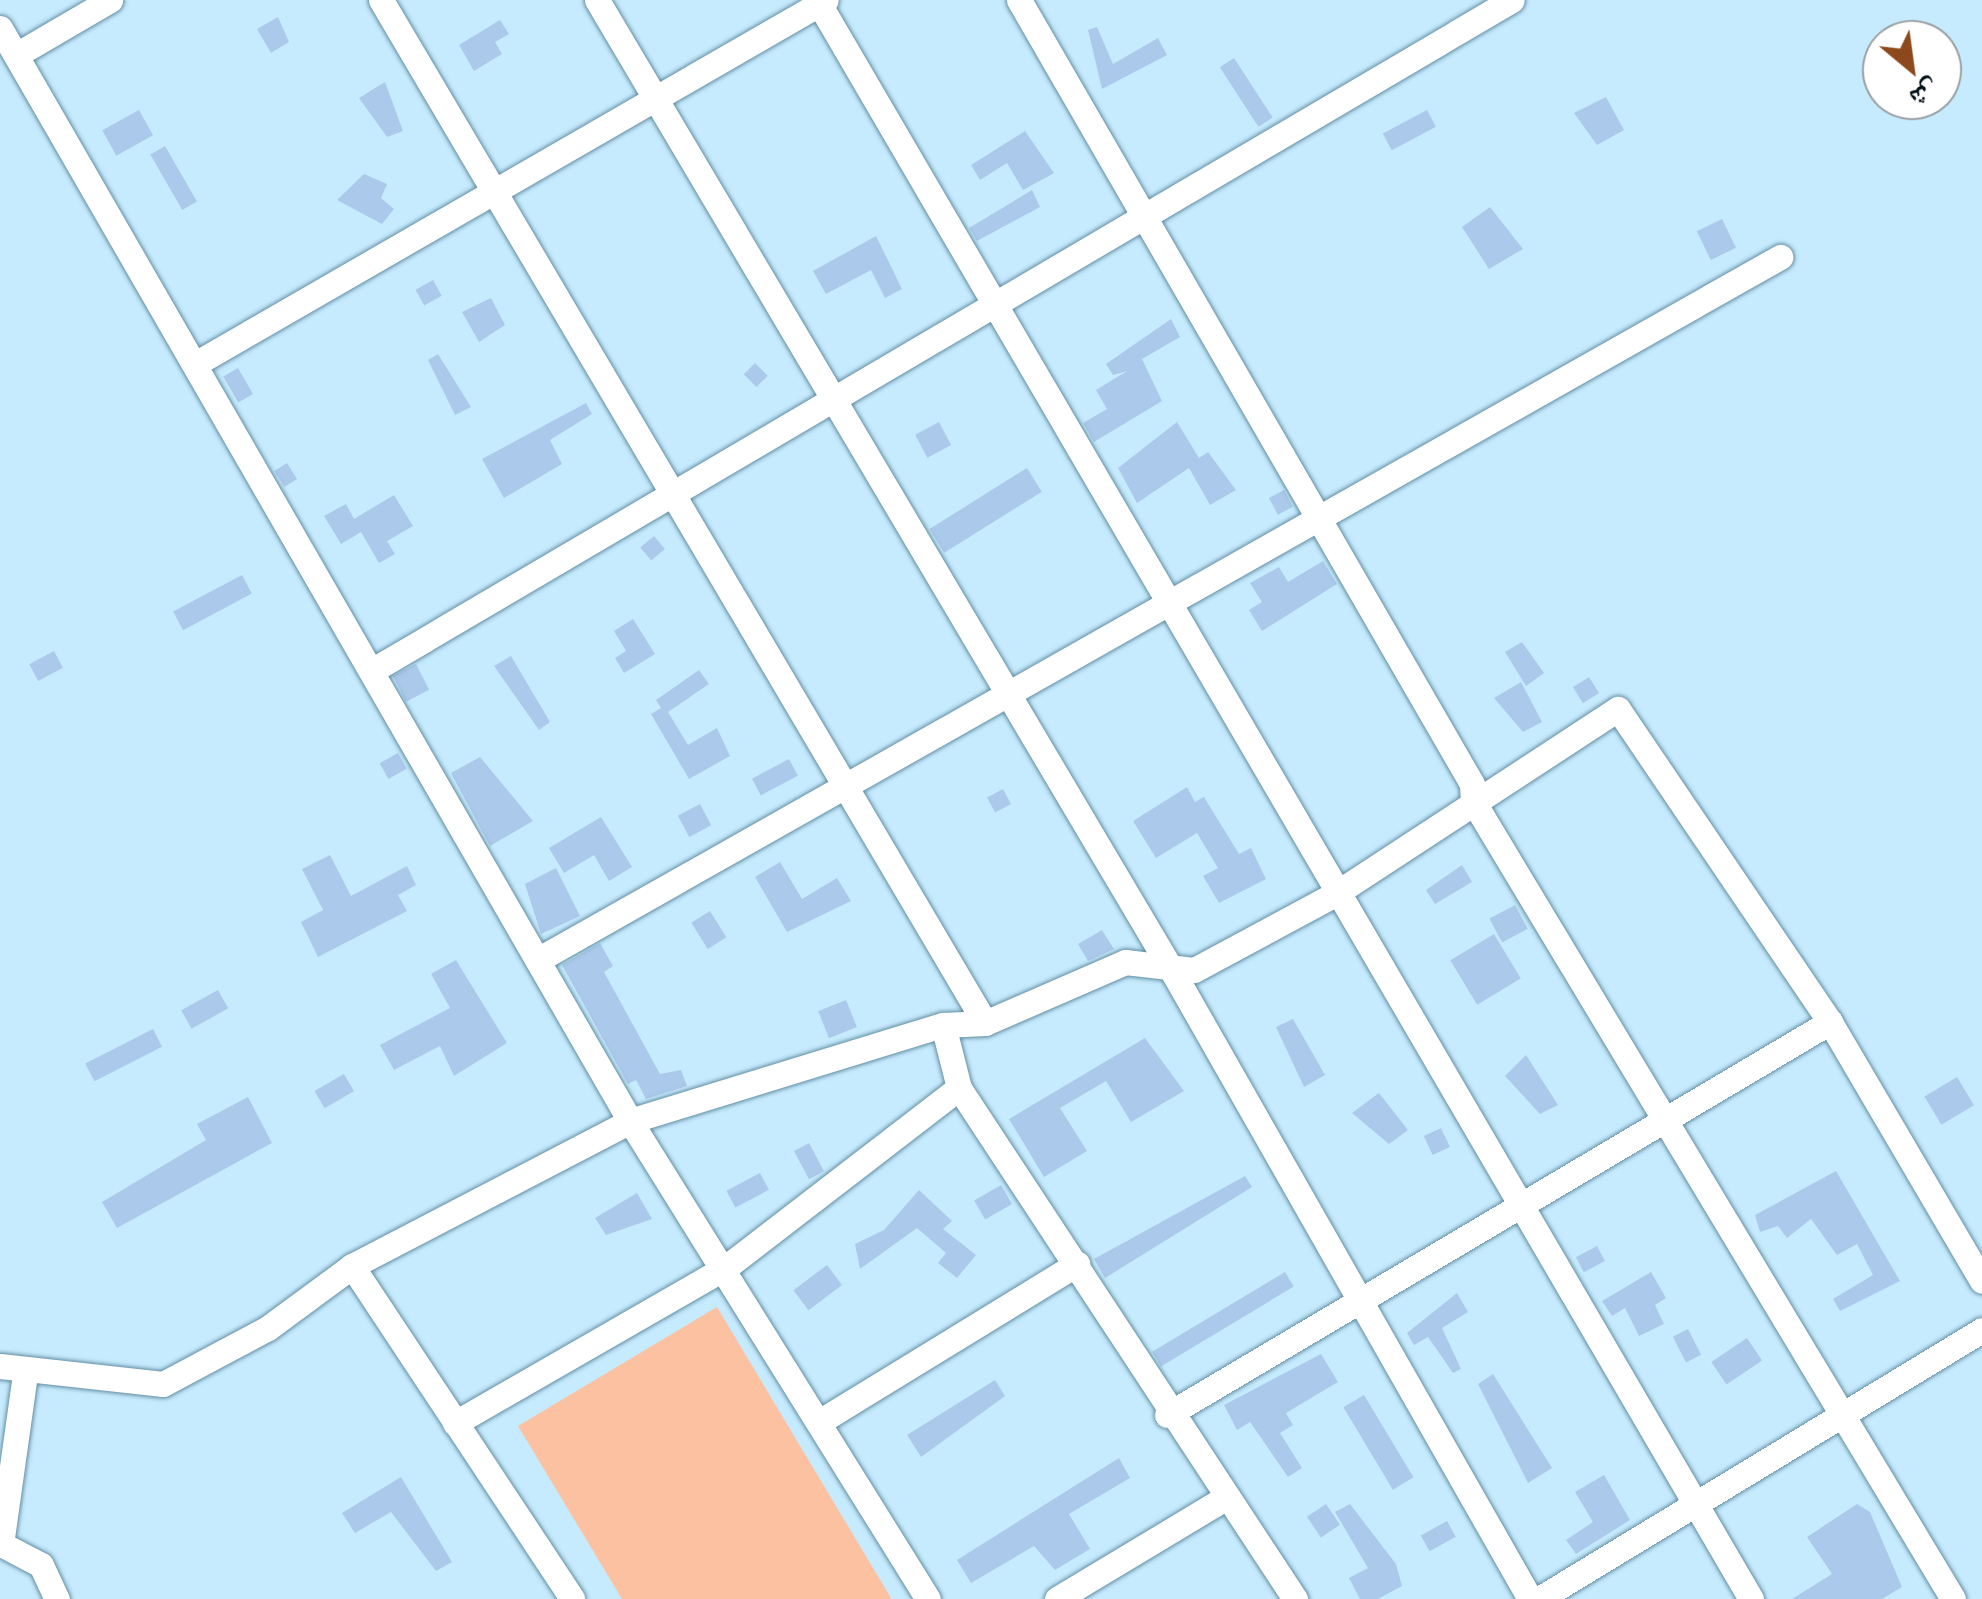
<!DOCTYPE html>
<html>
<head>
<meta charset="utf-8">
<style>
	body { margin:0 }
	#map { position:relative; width:1982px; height:1599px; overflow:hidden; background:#c7ebfe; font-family:"Titillium Web","Noto Naskh Arabic",sans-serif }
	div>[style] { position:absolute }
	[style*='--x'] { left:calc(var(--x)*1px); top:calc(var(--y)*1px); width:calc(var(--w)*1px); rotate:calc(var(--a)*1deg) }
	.green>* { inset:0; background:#fbc1a0 }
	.building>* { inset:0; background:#abc9ea; transform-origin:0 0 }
	.roads { filter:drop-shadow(0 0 2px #638ea3) drop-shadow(0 0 2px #638ea3) }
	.street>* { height:25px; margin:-12.5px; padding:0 12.5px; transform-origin:12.5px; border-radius:12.5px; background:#fff }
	span { translate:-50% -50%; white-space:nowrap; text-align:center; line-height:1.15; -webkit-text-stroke:8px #fff; paint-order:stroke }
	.north { position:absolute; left:1862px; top:20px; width:100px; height:100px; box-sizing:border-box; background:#fff; border:2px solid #999fa2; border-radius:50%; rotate:151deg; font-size:28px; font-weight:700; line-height:40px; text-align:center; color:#010f17 }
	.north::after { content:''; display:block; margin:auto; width:35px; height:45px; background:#8d491c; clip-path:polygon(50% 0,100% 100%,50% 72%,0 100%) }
</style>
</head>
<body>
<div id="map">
	<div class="green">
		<i style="clip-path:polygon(717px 1307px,891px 1598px,890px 1599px,622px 1599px,518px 1426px)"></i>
	</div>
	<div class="building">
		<i style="clip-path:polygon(278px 17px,289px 42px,271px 53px,257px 29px)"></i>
		<i style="clip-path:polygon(500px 20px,509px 34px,495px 42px,502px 54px,474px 71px,459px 45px)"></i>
		<i style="clip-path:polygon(1097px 27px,1113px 64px,1158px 38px,1167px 55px,1102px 89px,1088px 30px)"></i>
		<i style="left:1234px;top:58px;width:71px;height:17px;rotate:57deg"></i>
		<i style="clip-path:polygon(385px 82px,403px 131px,387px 137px,359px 98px)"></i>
		<i style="clip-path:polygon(1606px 97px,1624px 130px,1597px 145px,1574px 113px)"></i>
		<i style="left:139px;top:110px;width:29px;height:42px;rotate:61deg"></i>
		<i style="left:1427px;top:110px;width:19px;height:50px;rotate:62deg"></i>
		<i style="clip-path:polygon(1025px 131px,1054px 173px,1023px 190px,1007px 163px,980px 180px,971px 165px)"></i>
		<i style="left:165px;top:146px;width:64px;height:17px;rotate:60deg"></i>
		<i style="clip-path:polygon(364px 174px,387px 184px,381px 198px,394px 209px,382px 224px,337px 200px)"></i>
		<i style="clip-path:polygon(1032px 190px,1040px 207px,977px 241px,969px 228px)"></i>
		<i style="clip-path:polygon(1490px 207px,1523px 249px,1489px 269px,1462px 227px)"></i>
		<i style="left:1722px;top:219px;width:32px;height:28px;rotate:64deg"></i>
		<i style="clip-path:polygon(876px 236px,902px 289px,885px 298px,871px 270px,826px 294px,813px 271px)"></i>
		<i style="left:433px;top:280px;width:18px;height:20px;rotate:61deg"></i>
		<i style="clip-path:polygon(491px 298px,505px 325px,479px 342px,462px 312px)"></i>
		<i style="clip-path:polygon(1171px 319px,1180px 337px,1142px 359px,1162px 401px,1094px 442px,1083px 423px,1107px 409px,1096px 390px,1127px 371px,1113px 375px,1106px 364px)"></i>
		<i style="clip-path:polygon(438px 354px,471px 407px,455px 415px,428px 360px)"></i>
		<i style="left:755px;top:363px;width:18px;height:16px;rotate:45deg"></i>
		<i style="left:238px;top:368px;width:30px;height:17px;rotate:60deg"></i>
		<i style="clip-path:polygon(586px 403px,592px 414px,550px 440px,562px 464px,504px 498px,482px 459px)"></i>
		<i style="left:939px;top:422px;width:26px;height:27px;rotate:62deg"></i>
		<i style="clip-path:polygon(1177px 422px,1199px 458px,1208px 452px,1236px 490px,1210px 505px,1189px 468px,1137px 503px,1118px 468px)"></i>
		<i style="left:287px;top:463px;width:19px;height:15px;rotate:58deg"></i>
		<i style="left:1027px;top:468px;width:28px;height:115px;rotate:58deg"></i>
		<i style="left:1284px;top:490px;width:19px;height:17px;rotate:62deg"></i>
		<i style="clip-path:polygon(394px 495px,413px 526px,387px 541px,395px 554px,379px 563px,361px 532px,341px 544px,324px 516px,346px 504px,354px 519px)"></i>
		<i style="left:654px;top:536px;width:17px;height:18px;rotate:50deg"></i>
		<i style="clip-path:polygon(1323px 561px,1337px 584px,1262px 631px,1249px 610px,1262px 602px,1250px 583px,1279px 567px,1288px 582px)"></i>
		<i style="left:242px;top:575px;width:21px;height:78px;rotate:62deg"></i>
		<i style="clip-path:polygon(633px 619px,655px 654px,624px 673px,615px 658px,626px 651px,614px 631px)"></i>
		<i style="clip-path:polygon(1522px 642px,1544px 673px,1526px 686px,1505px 652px)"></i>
		<i style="left:54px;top:651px;width:19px;height:28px;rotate:62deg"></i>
		<i style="clip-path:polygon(511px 656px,550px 722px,539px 730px,494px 666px)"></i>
		<i style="left:416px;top:664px;width:29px;height:26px;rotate:63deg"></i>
		<i style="clip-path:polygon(699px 670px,709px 684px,668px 712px,688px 745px,717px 728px,730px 756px,689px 779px,651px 714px,661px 708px,656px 700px)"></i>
		<i style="left:1589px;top:677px;width:19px;height:19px;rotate:58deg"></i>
		<i style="clip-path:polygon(1521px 682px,1542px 722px,1523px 732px,1494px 698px)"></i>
		<i style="left:398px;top:753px;width:18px;height:21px;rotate:61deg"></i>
		<i style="clip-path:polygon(480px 757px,533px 821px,490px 846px,451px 773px)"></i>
		<i style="left:789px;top:759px;width:19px;height:42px;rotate:62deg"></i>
		<i style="clip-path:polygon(1187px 787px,1195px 802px,1204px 797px,1239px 854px,1251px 848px,1266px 879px,1219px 903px,1203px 876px,1218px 868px,1197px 833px,1156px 858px,1133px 821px)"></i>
		<i style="left:1003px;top:789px;width:17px;height:18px;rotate:62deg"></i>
		<i style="left:700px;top:804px;width:24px;height:25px;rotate:62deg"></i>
		<i style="clip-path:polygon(601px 817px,632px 867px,609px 881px,594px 855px,564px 873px,549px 848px)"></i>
		<i style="clip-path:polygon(330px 855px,351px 896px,407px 866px,416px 885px,398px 895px,407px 911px,318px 957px,301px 922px,323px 910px,302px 869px)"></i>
		<i style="clip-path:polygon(780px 862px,802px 899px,837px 878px,851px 901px,787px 932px,755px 877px)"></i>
		<i style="clip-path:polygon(1462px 865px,1472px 882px,1435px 904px,1426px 890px)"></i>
		<i style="clip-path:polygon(556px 868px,580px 916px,541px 934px,525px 884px)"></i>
		<i style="left:1515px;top:905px;width:27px;height:29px;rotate:62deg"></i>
		<i style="left:710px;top:911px;width:31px;height:22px;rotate:58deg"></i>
		<i style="clip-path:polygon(1102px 930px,1114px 949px,1088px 961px,1078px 944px)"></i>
		<i style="left:1494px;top:934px;width:52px;height:51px;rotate:59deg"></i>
		<i style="clip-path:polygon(600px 943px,613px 966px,604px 972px,660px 1074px,681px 1070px,687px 1086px,646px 1099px,636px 1080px,628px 1084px,562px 965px)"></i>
		<i style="clip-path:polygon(456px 960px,507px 1043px,454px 1076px,440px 1046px,394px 1070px,380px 1045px,450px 1008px,431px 974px)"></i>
		<i style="left:218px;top:990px;width:21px;height:42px;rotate:61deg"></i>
		<i style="left:846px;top:1000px;width:29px;height:30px;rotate:68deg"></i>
		<i style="clip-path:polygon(1293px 1019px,1325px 1075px,1304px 1087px,1276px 1027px)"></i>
		<i style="left:153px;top:1029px;width:20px;height:76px;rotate:63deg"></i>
		<i style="clip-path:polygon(1145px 1038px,1184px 1091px,1131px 1122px,1106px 1081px,1060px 1108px,1087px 1151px,1044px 1177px,1009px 1119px)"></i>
		<i style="clip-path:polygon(1526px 1055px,1558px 1105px,1540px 1114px,1505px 1076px)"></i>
		<i style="left:344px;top:1074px;width:20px;height:34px;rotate:60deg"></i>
		<i style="left:1957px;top:1077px;width:33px;height:38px;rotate:59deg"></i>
		<i style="clip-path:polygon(1379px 1093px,1408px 1130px,1389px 1144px,1352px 1113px)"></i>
		<i style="clip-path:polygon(248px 1097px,272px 1143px,117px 1228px,102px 1202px,206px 1140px,197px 1124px)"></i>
		<i style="left:1441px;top:1128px;width:21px;height:19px;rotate:65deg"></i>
		<i style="left:809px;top:1143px;width:32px;height:17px;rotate:62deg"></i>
		<i style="clip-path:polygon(1836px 1171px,1900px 1281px,1840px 1311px,1833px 1299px,1873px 1275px,1857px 1244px,1837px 1255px,1811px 1219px,1787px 1238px,1778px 1226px,1760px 1232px,1755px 1215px)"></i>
		<i style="left:760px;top:1173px;width:19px;height:38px;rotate:62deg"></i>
		<i style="clip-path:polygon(1245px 1176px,1252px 1187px,1105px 1278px,1094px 1259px)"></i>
		<i style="left:1001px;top:1185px;width:22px;height:31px;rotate:60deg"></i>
		<i style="clip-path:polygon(919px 1190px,952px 1221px,943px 1229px,976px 1255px,957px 1278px,938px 1263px,946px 1253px,917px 1228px,860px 1269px,855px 1244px,884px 1230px)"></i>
		<i style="clip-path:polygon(637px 1193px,652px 1219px,606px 1235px,595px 1218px)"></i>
		<i style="left:1597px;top:1246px;width:17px;height:24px;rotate:62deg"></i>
		<i style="left:827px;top:1265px;width:25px;height:42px;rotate:53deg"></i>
		<i style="left:1285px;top:1272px;width:17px;height:155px;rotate:59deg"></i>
		<i style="clip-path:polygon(1651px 1272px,1666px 1298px,1655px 1305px,1664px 1324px,1639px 1336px,1625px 1308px,1612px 1316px,1602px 1301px)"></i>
		<i style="clip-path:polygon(1457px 1293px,1468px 1312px,1442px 1328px,1461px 1369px,1453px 1373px,1428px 1337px,1414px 1345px,1407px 1333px)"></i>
		<i style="left:1688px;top:1329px;width:29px;height:17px;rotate:63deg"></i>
		<i style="left:1747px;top:1338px;width:27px;height:43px;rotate:56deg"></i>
		<i style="clip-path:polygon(1321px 1354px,1338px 1382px,1286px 1413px,1293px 1425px,1280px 1433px,1302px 1468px,1288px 1477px,1250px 1422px,1237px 1430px,1224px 1405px)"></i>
		<i style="clip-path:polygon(1493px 1374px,1552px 1468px,1528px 1483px,1478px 1384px)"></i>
		<i style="clip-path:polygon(995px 1380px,1005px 1396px,921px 1457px,907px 1435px)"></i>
		<i style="left:1364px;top:1395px;width:96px;height:24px;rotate:59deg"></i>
		<i style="clip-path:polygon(1119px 1458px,1130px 1478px,1069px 1514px,1090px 1549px,1055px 1570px,1034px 1546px,971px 1583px,957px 1560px)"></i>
		<i style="clip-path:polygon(1604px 1475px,1630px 1520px,1576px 1554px,1566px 1540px,1593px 1522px,1575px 1492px)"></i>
		<i style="clip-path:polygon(401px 1477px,452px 1562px,436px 1571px,391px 1512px,355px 1533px,342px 1513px)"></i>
		<i style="left:1326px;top:1504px;width:25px;height:23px;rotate:56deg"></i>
		<i style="clip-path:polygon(1350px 1504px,1396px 1564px,1402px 1586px,1378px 1599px,1360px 1599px,1349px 1578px,1368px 1568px,1335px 1512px)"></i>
		<i style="clip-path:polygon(1857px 1504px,1870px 1512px,1902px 1587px,1882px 1599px,1792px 1599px,1832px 1574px,1807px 1537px)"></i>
		<i style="left:1447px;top:1521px;width:18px;height:30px;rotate:61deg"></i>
	</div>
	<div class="roads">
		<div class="street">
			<i style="--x:381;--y:0;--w:1188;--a:59.44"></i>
			<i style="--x:597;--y:0;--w:1132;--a:59.36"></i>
			<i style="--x:1174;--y:974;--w:719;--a:60.33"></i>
			<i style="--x:817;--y:0;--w:1852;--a:59.71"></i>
			<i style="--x:1019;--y:0;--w:905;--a:59.98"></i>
			<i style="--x:1472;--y:784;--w:17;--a:87"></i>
			<i style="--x:1473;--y:801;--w:931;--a:58.97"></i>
			<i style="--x:0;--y:28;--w:1262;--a:60.04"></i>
			<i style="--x:630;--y:1121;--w:563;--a:58.06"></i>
			<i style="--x:16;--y:55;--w:109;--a:-30.3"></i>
			<i style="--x:195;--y:364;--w:728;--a:-29.98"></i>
			<i style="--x:373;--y:670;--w:1321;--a:-30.47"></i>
			<i style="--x:541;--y:958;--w:1424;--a:-29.5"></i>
			<i style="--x:943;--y:1025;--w:65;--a:75.7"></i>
			<i style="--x:959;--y:1088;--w:612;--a:56.67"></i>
			<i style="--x:352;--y:1266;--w:399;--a:56.5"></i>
			<i style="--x:0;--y:1366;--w:164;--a:6.3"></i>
			<i style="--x:163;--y:1384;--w:119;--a:-28.1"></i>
			<i style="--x:268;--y:1328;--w:104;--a:-36.4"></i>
			<i style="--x:352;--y:1266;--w:314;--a:-27.5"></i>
			<i style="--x:630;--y:1121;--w:327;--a:-17.1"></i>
			<i style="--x:943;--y:1025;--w:42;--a:-2.7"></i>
			<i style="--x:985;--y:1023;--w:153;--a:-23.5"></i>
			<i style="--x:1125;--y:962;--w:69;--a:6.6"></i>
			<i style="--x:1194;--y:970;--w:160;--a:-28.3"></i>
			<i style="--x:1335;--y:894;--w:338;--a:-33.2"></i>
			<i style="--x:1618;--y:709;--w:378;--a:55.9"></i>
			<i style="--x:1830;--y:1022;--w:300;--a:59.6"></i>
			<i style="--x:25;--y:1374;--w:172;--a:98"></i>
			<i style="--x:1;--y:1544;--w:45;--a:27.7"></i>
			<i style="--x:41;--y:1565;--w:38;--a:65"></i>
			<i style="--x:1167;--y:1415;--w:771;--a:-30.66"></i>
			<i style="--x:819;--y:1422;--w:303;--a:-31.5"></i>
			<i style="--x:455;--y:1423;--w:311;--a:-29.9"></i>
			<i style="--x:725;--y:1268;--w:295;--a:-37.6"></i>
			<i style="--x:1057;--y:1599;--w:196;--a:-31"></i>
			<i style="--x:1539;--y:1599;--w:518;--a:-31.27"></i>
		</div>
	</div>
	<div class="north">ش</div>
</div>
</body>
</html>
